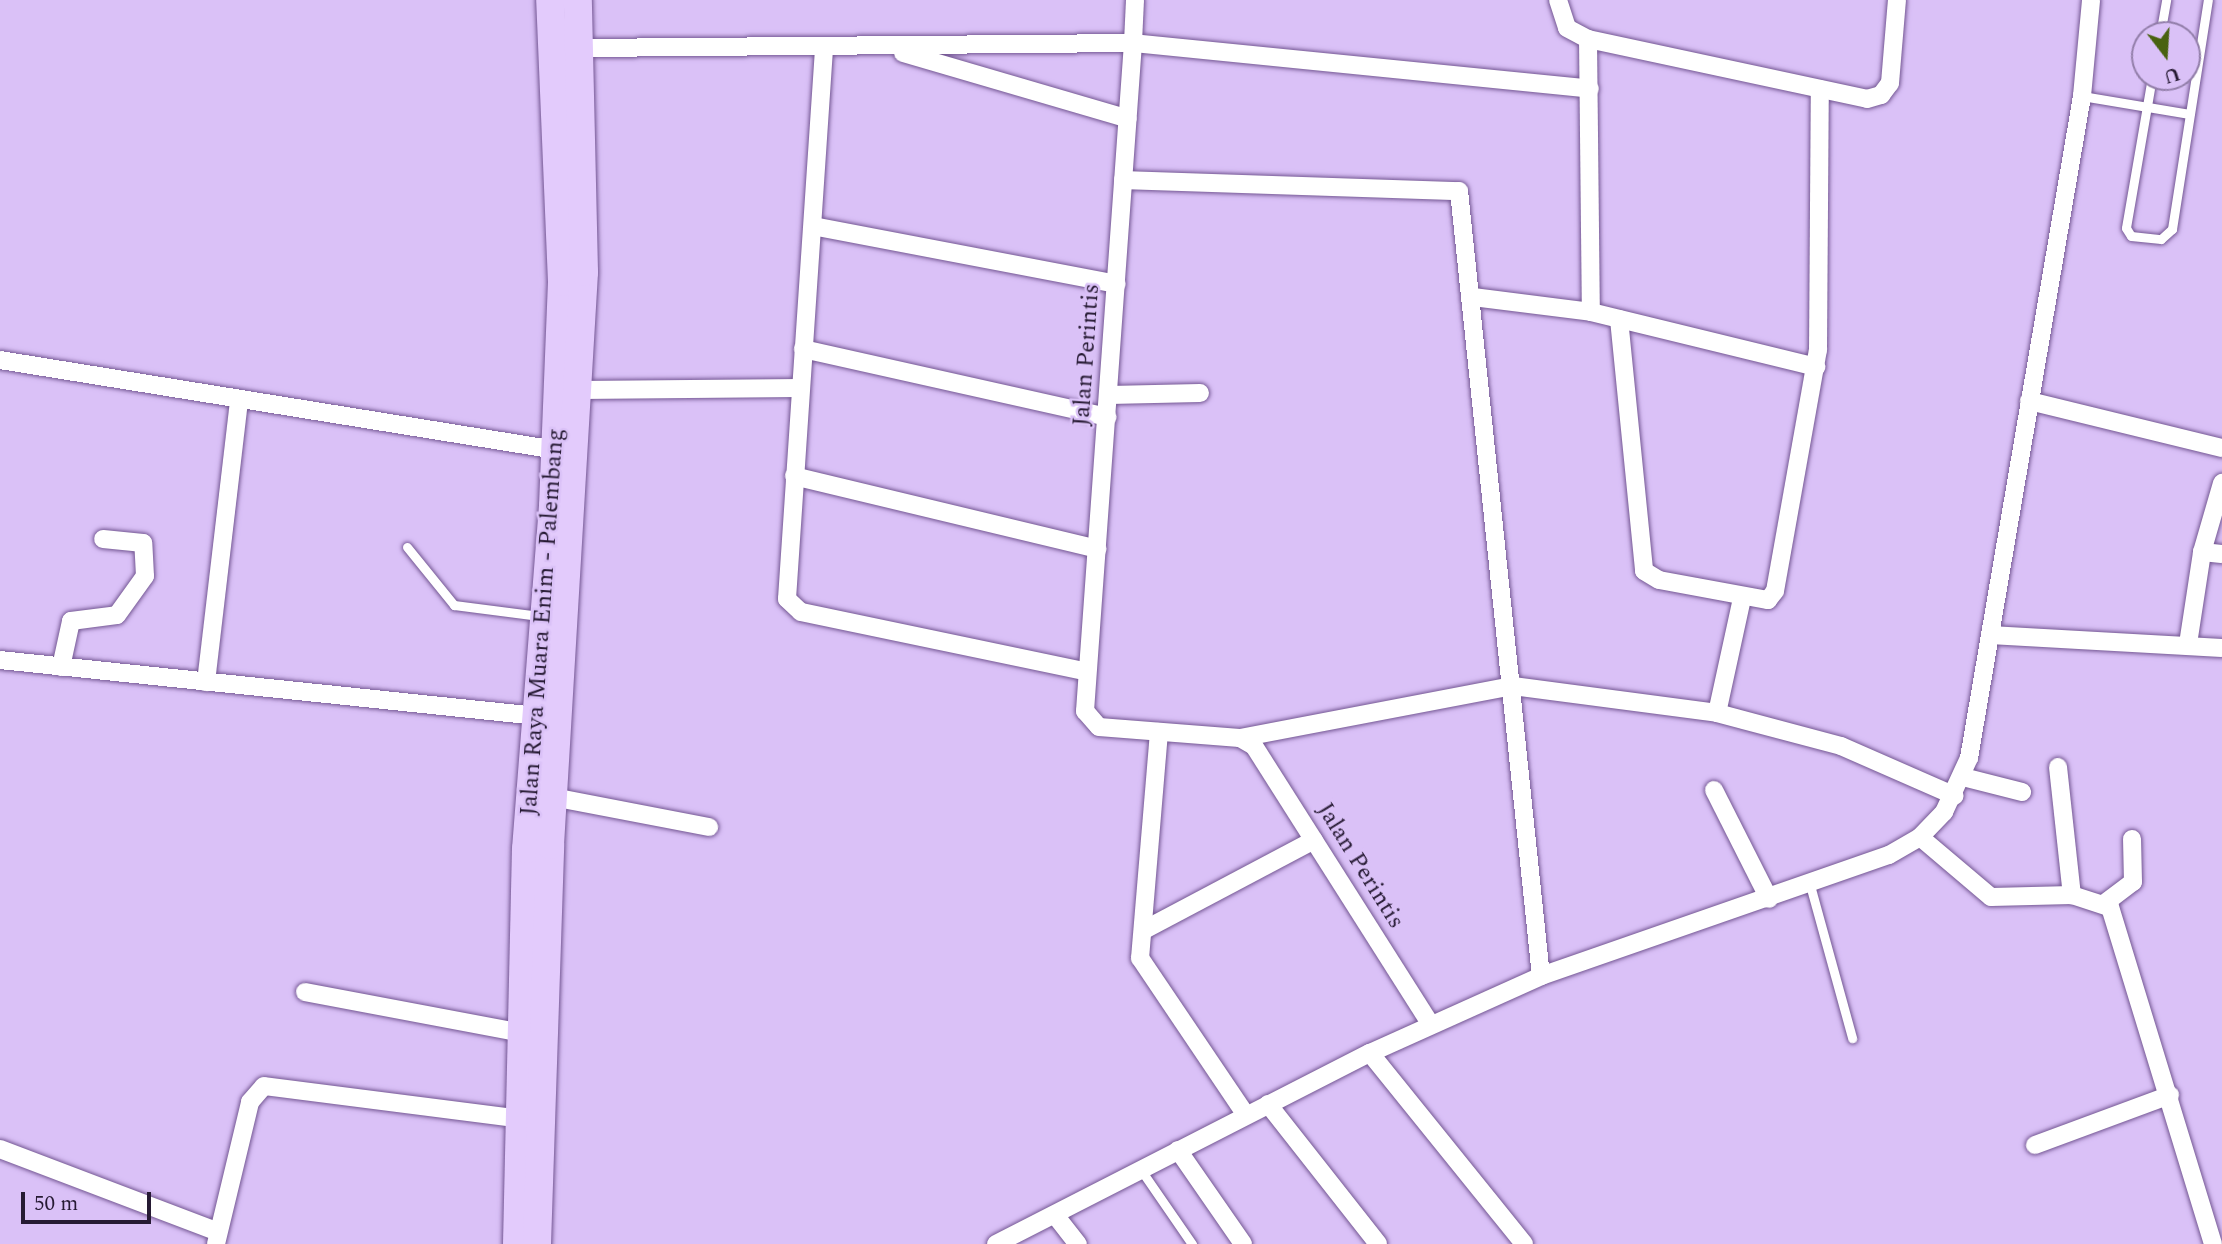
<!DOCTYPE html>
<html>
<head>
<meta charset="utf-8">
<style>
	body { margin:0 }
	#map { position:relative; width:2222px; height:1244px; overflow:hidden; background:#dac1f7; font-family:Spectral,serif }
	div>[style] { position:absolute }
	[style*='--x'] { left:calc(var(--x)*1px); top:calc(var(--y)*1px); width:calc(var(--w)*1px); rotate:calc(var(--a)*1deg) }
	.roads { filter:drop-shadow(0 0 2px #745793) drop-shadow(0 0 2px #745793) }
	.lane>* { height:9px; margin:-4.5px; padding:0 4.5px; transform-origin:4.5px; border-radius:4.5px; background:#fff }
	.street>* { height:18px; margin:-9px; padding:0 9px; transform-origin:9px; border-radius:9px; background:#fff }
	.primary>* { height:28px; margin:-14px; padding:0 14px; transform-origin:14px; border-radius:14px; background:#e3cbfc }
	span { translate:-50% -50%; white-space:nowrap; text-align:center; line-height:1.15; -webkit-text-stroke:5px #dac1f7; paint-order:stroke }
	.street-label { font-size:24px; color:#261a33 }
	.north { position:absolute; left:2131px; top:21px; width:70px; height:70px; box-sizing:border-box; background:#dac1f7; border:2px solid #927ea9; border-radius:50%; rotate:163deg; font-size:19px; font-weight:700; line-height:28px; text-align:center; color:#261a33 }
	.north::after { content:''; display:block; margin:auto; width:24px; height:32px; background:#496210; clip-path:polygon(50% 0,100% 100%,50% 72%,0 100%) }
	.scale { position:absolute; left:21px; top:1192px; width:130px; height:32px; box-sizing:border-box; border:4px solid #261a33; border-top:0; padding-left:9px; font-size:21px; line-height:24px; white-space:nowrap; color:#261a33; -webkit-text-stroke:5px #dac1f7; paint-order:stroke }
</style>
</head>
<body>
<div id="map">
	<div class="roads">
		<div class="lane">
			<i style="--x:2160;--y:35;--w:36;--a:-80"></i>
			<i style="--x:2152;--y:77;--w:153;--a:99.8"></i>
			<i style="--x:2126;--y:228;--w:9;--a:58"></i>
			<i style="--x:2131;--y:236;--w:30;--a:6"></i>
			<i style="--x:2161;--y:239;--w:15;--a:-42"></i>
			<i style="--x:2172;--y:229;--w:232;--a:-81.1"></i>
			<i style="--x:2082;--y:96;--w:109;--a:9.5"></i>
			<i style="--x:407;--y:547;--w:75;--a:51"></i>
			<i style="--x:454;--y:605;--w:86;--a:7.4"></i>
			<i style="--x:1810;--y:885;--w:159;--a:74.6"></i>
			<i style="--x:1141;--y:1170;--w:90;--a:55.4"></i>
		</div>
		<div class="street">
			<i style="--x:1135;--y:0;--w:43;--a:92.7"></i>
			<i style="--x:1133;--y:43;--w:459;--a:5.7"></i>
			<i style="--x:1558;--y:0;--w:29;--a:72"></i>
			<i style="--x:1567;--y:28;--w:24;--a:28"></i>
			<i style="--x:1588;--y:39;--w:285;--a:12.1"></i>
			<i style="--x:1867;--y:99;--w:15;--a:-16"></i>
			<i style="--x:1881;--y:95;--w:15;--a:-53"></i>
			<i style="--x:1890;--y:83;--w:83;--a:-85.2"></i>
			<i style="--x:1588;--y:39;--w:273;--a:89.4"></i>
			<i style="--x:582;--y:48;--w:551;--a:-0.52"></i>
			<i style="--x:1133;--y:43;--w:670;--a:94.11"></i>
			<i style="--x:1085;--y:711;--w:21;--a:49"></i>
			<i style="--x:1099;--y:727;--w:141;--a:4.5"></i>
			<i style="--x:1240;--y:738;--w:16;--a:30"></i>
			<i style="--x:1254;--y:746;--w:330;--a:57.6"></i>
			<i style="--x:824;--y:49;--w:551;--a:93.85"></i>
			<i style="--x:787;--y:599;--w:19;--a:43"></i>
			<i style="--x:801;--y:612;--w:292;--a:11.8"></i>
			<i style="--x:903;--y:53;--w:234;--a:16.3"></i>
			<i style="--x:1123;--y:180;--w:336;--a:1.9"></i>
			<i style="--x:1459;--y:191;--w:789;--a:84.04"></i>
			<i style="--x:813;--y:226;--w:309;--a:10.8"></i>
			<i style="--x:1473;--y:297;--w:119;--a:7.2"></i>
			<i style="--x:1591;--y:312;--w:232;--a:13.7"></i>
			<i style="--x:1619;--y:319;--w:253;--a:84.3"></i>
			<i style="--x:1644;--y:571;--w:17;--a:31"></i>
			<i style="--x:1659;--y:580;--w:111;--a:10.4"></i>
			<i style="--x:1768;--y:600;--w:11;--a:-52"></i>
			<i style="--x:1775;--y:591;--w:245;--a:-79.9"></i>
			<i style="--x:1818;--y:350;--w:261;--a:-89.6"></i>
			<i style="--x:803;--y:349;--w:312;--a:12.6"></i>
			<i style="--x:0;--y:360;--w:563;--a:9.19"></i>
			<i style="--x:579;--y:390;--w:221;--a:-0.5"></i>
			<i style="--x:1109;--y:395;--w:91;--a:-1.3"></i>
			<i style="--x:2029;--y:401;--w:199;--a:13.7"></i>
			<i style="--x:794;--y:476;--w:312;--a:13.5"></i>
			<i style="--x:2202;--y:552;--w:20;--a:6"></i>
			<i style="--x:1990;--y:635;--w:232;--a:3.2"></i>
			<i style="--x:2188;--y:644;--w:93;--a:-81.3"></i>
			<i style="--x:2202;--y:552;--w:72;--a:-73.8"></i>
			<i style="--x:0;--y:660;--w:550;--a:5.95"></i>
			<i style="--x:61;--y:667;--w:47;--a:-77.7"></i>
			<i style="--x:71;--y:621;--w:46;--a:-7.4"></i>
			<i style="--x:117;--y:615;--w:48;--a:-54.3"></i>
			<i style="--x:145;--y:576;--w:33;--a:-93"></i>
			<i style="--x:143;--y:543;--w:40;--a:-174.3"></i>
			<i style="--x:206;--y:682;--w:284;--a:-83.3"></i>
			<i style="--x:1717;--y:713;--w:118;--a:-77.7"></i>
			<i style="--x:1159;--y:732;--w:227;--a:94.8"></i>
			<i style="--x:1140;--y:958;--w:189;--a:56"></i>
			<i style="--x:1240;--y:738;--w:278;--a:-10.8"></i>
			<i style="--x:1513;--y:686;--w:206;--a:7.5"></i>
			<i style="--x:1717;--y:713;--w:128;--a:14.9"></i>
			<i style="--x:1841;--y:746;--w:124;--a:23.7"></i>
			<i style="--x:2058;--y:767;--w:129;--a:83.8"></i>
			<i style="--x:1963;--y:777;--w:61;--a:14.3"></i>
			<i style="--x:1714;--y:790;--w:122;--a:63.2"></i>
			<i style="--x:553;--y:797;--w:159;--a:10.9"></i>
			<i style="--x:1920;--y:837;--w:93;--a:40.2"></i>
			<i style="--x:1991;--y:897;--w:81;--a:-1.4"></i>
			<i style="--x:2072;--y:895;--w:40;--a:18"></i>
			<i style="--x:2110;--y:907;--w:352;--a:73"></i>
			<i style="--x:2105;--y:903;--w:35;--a:-37"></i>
			<i style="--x:2133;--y:882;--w:43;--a:-91.3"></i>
			<i style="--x:1144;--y:930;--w:192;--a:-27.9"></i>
			<i style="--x:305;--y:992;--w:221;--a:10.7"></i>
			<i style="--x:1370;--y:1053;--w:245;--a:51.1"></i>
			<i style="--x:1268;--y:1104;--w:178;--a:51.8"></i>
			<i style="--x:2035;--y:1145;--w:144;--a:-20.3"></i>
			<i style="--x:0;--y:1149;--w:233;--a:20.8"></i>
			<i style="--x:1178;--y:1150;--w:114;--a:55.3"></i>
			<i style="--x:1055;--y:1215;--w:37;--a:52"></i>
			<i style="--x:216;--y:1244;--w:146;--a:-76.5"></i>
			<i style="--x:250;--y:1102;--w:21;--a:-49"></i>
			<i style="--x:264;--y:1086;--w:260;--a:7.3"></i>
			<i style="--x:996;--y:1244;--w:420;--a:-27.1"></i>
			<i style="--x:1370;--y:1053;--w:188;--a:-24.2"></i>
			<i style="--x:1541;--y:976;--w:368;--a:-19.2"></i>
			<i style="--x:1889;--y:855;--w:36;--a:-30"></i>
			<i style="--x:1920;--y:837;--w:35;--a:-46"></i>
			<i style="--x:1944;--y:812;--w:60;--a:-65.2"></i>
			<i style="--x:1969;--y:758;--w:672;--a:-80.31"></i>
			<i style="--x:2082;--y:96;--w:96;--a:-84.6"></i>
		</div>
		<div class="primary">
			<i style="--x:517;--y:1244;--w:395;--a:-88.7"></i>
			<i style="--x:526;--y:849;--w:344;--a:-85.5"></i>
			<i style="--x:553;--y:506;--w:224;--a:-87.7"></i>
			<i style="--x:562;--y:282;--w:282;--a:-92.4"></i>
			<i style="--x:537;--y:1244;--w:399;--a:-88.1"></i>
			<i style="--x:550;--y:845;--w:574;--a:-86.6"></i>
			<i style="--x:584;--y:272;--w:272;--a:-91.3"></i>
		</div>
	</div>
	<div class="street-label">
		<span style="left:1087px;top:355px;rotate:-86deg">Jalan Perintis</span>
		<span style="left:543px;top:622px;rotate:-86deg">Jalan Raya Muara Enim - Palembang</span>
		<span style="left:1360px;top:866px;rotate:58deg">Jalan Perintis</span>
	</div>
	<div class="north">U</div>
	<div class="scale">50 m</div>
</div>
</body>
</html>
